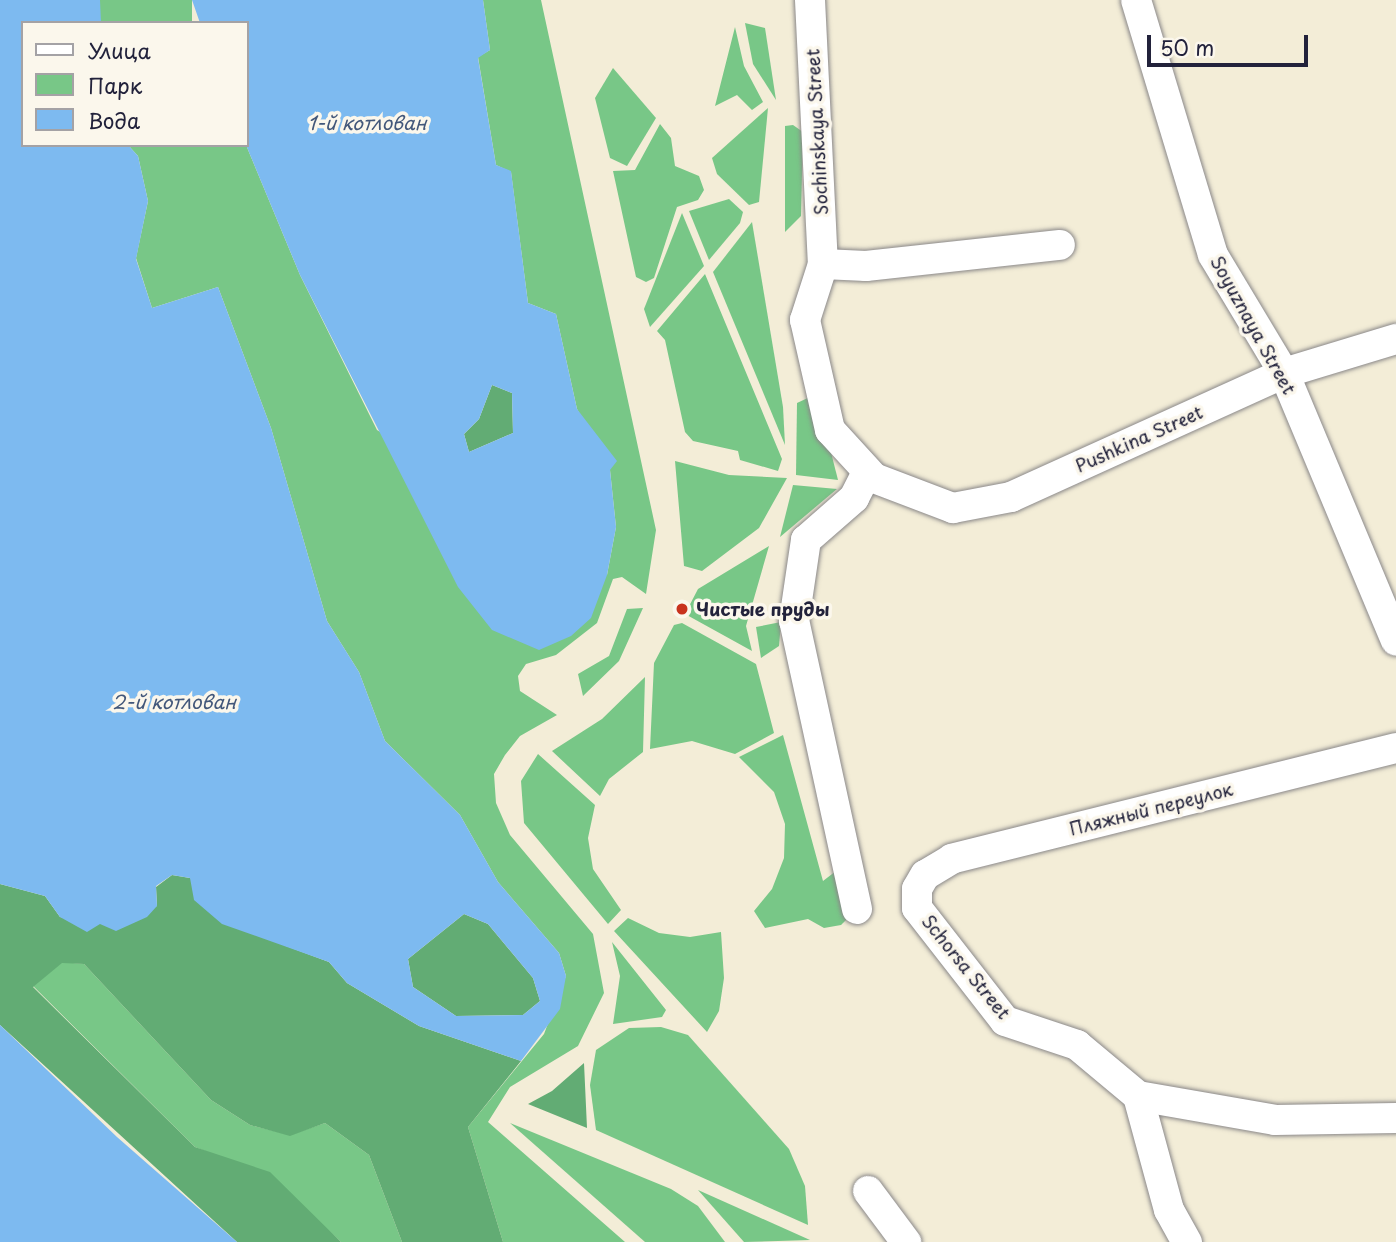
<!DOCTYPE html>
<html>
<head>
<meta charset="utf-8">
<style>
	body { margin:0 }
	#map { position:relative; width:1396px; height:1242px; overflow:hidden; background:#f3edd7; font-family:"Playpen Sans",sans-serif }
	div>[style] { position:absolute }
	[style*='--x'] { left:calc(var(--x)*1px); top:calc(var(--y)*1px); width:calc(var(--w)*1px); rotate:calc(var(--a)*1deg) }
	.green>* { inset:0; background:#78c787; transform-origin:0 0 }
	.forest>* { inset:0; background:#62ac74 }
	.water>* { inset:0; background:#7dbaf0 }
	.roads { filter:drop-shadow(0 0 2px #8a8889) drop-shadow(0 0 2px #8a8889) }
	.minor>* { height:30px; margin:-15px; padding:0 15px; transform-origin:15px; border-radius:15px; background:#fff }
	.dots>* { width:19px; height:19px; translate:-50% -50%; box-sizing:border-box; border:4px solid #fbf7ec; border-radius:50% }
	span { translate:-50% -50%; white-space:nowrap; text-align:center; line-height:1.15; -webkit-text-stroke:7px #fbf7ec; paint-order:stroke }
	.street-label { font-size:18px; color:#22223b }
	.poi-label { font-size:18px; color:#22223b; font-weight:700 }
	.left { translate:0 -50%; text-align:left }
	.water-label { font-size:19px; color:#42577a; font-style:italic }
	.legend { position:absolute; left:21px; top:21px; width:228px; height:126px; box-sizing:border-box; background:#fbf7ec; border:2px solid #a4a2a5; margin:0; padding:9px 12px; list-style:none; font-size:21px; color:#22223b }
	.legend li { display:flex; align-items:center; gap:14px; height:35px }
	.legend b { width:35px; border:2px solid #a4a2a5 }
	.scale { position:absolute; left:1147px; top:35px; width:161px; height:32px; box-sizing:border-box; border:4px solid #22223b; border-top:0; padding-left:9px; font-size:21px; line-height:24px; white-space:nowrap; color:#22223b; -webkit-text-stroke:5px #fbf7ec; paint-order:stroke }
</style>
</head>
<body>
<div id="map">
	<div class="green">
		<i style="left:100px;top:0;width:92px;height:23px"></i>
		<i style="clip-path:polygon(483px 0,541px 0,656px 530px,646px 594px,622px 577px,613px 579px,597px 623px,556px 655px,526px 664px,518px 676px,520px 691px,557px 715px,520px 736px,505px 755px,494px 774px,496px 803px,510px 835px,593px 934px,604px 993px,578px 1046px,510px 1087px,488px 1122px,625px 1242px,503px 1242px,468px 1127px,544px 1034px,566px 976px,559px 953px,498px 882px,460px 815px,385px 741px,359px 672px,327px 621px,271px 428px,218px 287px,152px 308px,136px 258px,148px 201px,138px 156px,128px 145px,246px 145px,300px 275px,377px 430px,607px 575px,616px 527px,610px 470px,577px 409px,556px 314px,528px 303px,511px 172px,496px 165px,478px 57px,490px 50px)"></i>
		<i style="clip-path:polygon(745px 23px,765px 28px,776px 100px,753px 64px)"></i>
		<i style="clip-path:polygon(735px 27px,744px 66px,763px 102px,752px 110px,737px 95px,715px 106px)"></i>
		<i style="clip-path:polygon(613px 68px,656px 118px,627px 166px,610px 158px,595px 98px)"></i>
		<i style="clip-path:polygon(768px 108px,759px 202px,749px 205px,717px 174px,712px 158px)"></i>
		<i style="clip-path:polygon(660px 124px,671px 138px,675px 166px,699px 176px,704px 190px,698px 200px,677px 207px,654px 278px,646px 282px,636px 277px,613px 171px,635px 170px)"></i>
		<i style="clip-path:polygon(793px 125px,803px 132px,801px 216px,785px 232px,785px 126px)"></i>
		<i style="clip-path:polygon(729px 199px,743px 212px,740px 223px,709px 260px,689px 211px)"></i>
		<i style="clip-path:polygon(682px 213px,704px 266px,650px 327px,644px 309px)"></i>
		<i style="clip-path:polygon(752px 222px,783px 407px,785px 445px,713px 272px)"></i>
		<i style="clip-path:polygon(705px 274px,782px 459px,778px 471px,740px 460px,738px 451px,693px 441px,685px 432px,665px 340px,657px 331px)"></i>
		<i style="clip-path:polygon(812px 396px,821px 413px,838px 480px,796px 475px,797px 403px)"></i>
		<i style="clip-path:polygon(675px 461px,729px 475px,787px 478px,759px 528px,702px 571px,684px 566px)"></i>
		<i style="clip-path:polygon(793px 485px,837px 489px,780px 537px)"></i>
		<i style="clip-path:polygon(769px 546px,746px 626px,752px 651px,685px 614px,698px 589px)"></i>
		<i style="clip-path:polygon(643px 608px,619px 661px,583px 696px,578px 674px,609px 656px,627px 609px)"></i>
		<i style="clip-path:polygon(781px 622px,779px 646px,761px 658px,756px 627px)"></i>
		<i style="clip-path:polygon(682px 623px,756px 664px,774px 733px,735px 754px,692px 741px,650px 749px,654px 663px,674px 625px)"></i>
		<i style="clip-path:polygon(645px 677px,643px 752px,609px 779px,600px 796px,552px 751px,602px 719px)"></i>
		<i style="clip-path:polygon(783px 735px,823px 881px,836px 871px,848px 918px,841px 925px,824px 928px,808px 919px,765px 928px,754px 911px,772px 889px,784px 858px,785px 824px,774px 792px,739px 757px)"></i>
		<i style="clip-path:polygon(538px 754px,595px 805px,588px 838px,593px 869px,621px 910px,608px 924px,524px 823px,521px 781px)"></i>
		<i style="clip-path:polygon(628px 918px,659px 933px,690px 937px,721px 932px,724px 978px,719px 1011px,707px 1032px,614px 931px)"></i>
		<i style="clip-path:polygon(612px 942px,666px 1010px,662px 1017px,613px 1024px,620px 976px)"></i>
		<i style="clip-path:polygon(62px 962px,84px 964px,211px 1100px,250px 1125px,290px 1135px,325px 1123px,369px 1155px,402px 1242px,341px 1242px,311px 1214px,230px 1161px,195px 1147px,33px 986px)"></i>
		<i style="clip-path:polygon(661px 1027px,688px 1035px,789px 1149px,805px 1186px,808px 1225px,596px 1130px,590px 1085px,596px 1050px,629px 1028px)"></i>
		<i style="clip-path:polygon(510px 1123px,671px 1189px,698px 1206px,725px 1242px,645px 1242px)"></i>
		<i style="clip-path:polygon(698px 1190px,810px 1240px,744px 1242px)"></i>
	</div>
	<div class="forest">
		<i style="clip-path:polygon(492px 385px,512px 393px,513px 433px,469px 452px,464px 434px,479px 419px)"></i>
		<i style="clip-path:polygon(172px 875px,190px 878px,286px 946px,329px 962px,347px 983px,419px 1026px,521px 1061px,468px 1127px,503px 1242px,402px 1242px,369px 1155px,325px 1123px,290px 1136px,250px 1125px,211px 1100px,84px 964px,62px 963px,33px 987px,195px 1147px,270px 1172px,341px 1242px,237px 1242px,0 1025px,0 884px,45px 896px,60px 917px,100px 924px,157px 906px,156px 887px)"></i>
		<i style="clip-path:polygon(464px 914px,488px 924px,533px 978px,540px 1001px,523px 1015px,456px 1016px,413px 987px,408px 959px)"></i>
		<i style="clip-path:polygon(584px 1063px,587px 1128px,528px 1104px,552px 1091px)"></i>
	</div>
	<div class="water">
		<i style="clip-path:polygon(evenodd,0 0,100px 0,101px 23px,23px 23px,23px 145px,128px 145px,138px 156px,148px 201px,136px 259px,152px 308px,218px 287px,271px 428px,327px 621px,359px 672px,385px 741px,460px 815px,498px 882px,559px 953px,566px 976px,560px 1009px,521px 1061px,419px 1026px,347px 983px,329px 962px,222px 924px,194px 900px,190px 878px,172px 875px,156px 886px,157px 906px,147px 917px,116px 931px,100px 924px,87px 932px,60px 917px,45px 896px,0 884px,0 0,464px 914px,488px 924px,533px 978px,540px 1001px,523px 1015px,456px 1016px,413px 987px,408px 959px,464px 914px)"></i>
		<i style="clip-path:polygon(evenodd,192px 0,483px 0,490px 50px,478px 58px,496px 165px,511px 171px,528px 303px,556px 314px,577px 409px,617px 461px,610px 470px,616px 527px,607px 575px,591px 618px,571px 636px,539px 650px,492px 630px,458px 587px,300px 275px,246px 145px,247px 23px,200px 23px,192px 0,492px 385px,512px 393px,513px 433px,469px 452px,464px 434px,479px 419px,492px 385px)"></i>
		<i style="clip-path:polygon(0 1025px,117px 1137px,237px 1242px,0 1242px)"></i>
	</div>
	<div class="roads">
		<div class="minor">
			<i style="--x:810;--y:0;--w:264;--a:87.2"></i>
			<i style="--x:823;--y:264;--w:59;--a:107.8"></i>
			<i style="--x:805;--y:320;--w:113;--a:77.2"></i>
			<i style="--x:830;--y:430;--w:65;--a:47.5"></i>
			<i style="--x:874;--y:478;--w:85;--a:20.8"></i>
			<i style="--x:953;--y:508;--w:59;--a:-10.7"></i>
			<i style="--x:1011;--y:497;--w:300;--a:-24.4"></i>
			<i style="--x:1284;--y:373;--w:117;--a:-16.9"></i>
			<i style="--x:1136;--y:0;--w:266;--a:73.2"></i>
			<i style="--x:1213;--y:255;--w:138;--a:59"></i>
			<i style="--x:1284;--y:373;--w:290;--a:67.3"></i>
			<i style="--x:823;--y:264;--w:43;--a:2.7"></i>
			<i style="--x:866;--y:266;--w:195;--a:-6.2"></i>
			<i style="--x:1396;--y:748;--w:458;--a:166"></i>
			<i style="--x:952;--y:859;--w:31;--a:149"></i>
			<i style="--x:925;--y:875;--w:16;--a:120"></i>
			<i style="--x:917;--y:889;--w:19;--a:90"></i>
			<i style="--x:917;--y:908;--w:143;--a:52.1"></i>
			<i style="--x:1005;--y:1021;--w:76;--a:18.4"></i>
			<i style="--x:1077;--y:1045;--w:80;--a:39.9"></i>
			<i style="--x:1138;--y:1096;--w:139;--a:9.9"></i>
			<i style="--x:1275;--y:1120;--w:121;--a:-0.9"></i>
			<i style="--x:857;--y:909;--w:295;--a:-102.3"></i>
			<i style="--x:794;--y:621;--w:82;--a:-81.6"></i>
			<i style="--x:806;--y:540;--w:64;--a:-41.2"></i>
			<i style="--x:854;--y:498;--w:29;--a:-63"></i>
			<i style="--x:1138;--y:1096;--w:118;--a:74.8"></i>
			<i style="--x:1169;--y:1210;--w:37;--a:61"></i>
			<i style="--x:868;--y:1191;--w:64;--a:53.3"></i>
		</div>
	</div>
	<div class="dots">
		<i style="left:682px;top:609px;background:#c8321e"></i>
	</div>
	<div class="street-label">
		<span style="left:817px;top:132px;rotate:-93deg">Sochinskaya Street</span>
		<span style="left:1253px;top:325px;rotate:61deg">Soyuznaya Street</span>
		<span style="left:1139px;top:439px;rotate:-24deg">Pushkina Street</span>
		<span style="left:1151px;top:809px;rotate:-14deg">Пляжный переулок</span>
		<span style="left:966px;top:967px;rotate:51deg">Schorsa Street</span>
	</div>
	<div class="poi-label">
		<span class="left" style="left:696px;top:609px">Чистые пруды</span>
	</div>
	<div class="water-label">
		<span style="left:367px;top:123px">1-й котлован</span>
		<span style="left:174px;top:702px">2-й котлован</span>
	</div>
	<ul class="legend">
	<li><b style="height:9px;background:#fff"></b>Улица</li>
	<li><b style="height:19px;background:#78c787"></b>Парк</li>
	<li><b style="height:19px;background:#7dbaf0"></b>Вода</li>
	</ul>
	<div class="scale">50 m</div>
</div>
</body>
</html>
